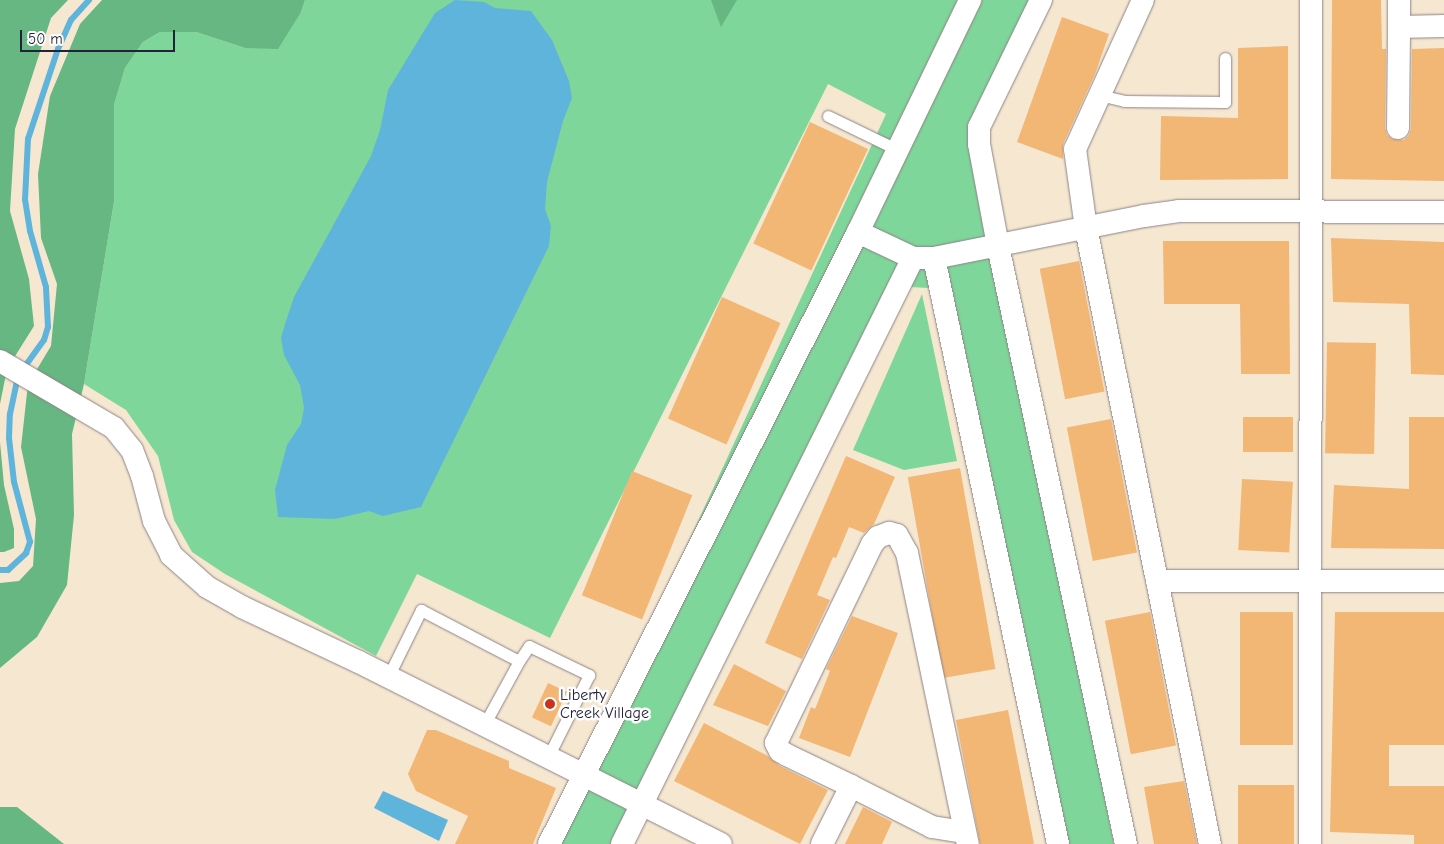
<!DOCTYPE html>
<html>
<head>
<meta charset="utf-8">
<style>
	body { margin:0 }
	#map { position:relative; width:1444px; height:844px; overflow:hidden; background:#f6e7d1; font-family:"Comic Neue",sans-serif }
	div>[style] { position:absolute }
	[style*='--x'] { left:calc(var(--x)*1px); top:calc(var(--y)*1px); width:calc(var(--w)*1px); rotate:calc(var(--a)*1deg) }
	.green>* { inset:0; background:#7fd69a }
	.forest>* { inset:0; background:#67b782 }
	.water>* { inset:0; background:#5fb4db }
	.stream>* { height:6px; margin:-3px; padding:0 3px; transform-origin:3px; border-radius:3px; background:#5fb4db }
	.building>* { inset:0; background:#f2b675; transform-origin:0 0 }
	.roads { filter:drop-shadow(0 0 1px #8c8486) drop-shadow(0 0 1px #8c8486) }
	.service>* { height:11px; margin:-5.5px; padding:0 5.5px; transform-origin:5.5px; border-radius:5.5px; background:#fff }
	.minor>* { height:22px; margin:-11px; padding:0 11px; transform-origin:11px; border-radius:11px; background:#fff }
	.dots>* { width:14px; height:14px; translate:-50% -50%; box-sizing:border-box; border:2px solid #fff; border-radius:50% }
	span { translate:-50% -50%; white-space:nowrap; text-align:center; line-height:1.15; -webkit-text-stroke:5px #fff; paint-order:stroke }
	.poi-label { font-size:16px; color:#22223b }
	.left { translate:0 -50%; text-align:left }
	.scale { position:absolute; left:20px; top:30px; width:155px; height:22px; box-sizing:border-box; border:2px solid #22223b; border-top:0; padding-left:6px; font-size:15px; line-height:18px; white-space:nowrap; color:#22223b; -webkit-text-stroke:4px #fff; paint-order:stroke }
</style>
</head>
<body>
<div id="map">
	<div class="green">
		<i style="clip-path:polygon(305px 0,1045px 0,972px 128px,1114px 844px,1064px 844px,946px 289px,892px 286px,616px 844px,549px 844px,886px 114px,828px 84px,550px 638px,417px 574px,376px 656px,225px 574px,192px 552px,174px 520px,158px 456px,126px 410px,84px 384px,114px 202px,114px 105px,125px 68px,143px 42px,160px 32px,196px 32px,245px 48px,301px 12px)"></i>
		<i style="clip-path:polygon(922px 294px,957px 461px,904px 470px,853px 450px)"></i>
	</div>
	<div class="forest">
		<i style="clip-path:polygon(0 0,68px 0,51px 18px,15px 129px,10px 211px,29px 279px,34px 326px,7px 369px,0 404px)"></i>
		<i style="clip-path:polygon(102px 0,305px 0,301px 12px,278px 49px,245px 48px,196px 32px,160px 32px,143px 42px,125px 68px,114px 105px,114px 202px,84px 384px,72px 434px,74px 515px,67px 585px,37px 637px,0 668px,0 583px,19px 581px,33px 566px,36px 519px,21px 447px,28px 384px,51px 346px,57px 284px,41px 238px,38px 174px,50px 96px,80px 24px)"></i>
		<i style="clip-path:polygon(711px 0,737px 0,721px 27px)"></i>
		<i style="clip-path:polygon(0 442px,4px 485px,14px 529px,14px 548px,4px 552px,0 552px)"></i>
		<i style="clip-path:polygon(0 807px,17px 807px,64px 844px,0 844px)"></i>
	</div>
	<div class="water">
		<i style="clip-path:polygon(455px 0,484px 2px,495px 8px,531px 11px,552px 40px,569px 81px,572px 98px,563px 121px,547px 182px,545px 209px,551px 226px,549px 246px,421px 507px,383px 516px,369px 511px,335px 519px,278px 517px,275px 490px,287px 445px,301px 424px,304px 408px,300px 385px,284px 355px,281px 338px,285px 324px,294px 297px,371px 156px,380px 130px,388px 90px,435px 13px)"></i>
		<i style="clip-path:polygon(383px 791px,448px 820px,439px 841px,374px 808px)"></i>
	</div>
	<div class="stream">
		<i style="--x:0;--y:570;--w:8;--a:0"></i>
		<i style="--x:8;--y:570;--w:25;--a:-43"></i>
		<i style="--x:26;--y:553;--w:12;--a:-70"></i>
		<i style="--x:30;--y:542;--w:62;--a:-104.9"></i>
		<i style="--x:14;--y:482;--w:44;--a:-96.5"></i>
		<i style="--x:9;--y:438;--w:24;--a:-88"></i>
		<i style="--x:10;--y:414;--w:39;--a:-78"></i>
		<i style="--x:18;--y:376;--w:44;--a:-54.2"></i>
		<i style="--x:44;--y:340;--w:14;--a:-73"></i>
		<i style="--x:48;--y:327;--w:40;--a:-92.9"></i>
		<i style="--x:46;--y:287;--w:58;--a:-105.9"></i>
		<i style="--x:30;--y:231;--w:31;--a:-99"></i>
		<i style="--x:25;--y:200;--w:61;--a:-87.2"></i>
		<i style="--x:28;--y:139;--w:95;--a:-71.6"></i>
		<i style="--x:58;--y:49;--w:32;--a:-66"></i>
		<i style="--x:71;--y:20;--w:27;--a:-48"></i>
	</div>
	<div class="building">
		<i style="clip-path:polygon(1332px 0,1381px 0,1382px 49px,1386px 49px,1385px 128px,1387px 135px,1392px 139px,1404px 140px,1409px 135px,1411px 129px,1412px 49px,1444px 48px,1444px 181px,1331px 179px)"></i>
		<i style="clip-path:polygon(1062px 17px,1109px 34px,1095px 74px,1063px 144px,1063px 159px,1017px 142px)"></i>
		<i style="clip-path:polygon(1288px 46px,1288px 179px,1160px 180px,1161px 116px,1238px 118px,1238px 48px)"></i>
		<i style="left:810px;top:122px;width:64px;height:134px;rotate:25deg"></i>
		<i style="clip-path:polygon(1331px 238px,1444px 242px,1444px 375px,1411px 374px,1409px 304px,1333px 302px)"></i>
		<i style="clip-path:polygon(1163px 241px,1289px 241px,1290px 374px,1241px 374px,1240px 304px,1164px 304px)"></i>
		<i style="left:1079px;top:261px;width:133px;height:40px;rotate:79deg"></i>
		<i style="left:722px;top:297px;width:64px;height:133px;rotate:24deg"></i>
		<i style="left:1376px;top:343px;width:111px;height:49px;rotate:91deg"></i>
		<i style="left:1243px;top:417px;width:50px;height:35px"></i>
		<i style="clip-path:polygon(1409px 417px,1444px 417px,1444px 549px,1331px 548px,1334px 485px,1409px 489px)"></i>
		<i style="left:1111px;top:419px;width:136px;height:45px;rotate:79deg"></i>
		<i style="clip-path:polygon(846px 456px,895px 477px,874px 524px,864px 533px,849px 527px,836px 558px,833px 557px,817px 595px,830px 600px,802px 659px,765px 643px)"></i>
		<i style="left:960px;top:468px;width:204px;height:53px;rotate:80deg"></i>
		<i style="left:632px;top:471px;width:65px;height:134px;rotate:22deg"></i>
		<i style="left:1242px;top:479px;width:51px;height:71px;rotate:3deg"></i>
		<i style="left:1150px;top:612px;width:136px;height:46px;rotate:79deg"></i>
		<i style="left:1240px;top:612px;width:53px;height:133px"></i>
		<i style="clip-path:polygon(1335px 612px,1444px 612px,1444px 745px,1389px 745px,1389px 786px,1444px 786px,1444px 844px,1414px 844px,1414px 835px,1330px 832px)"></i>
		<i style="clip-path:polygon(852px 616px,898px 633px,850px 757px,799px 738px,811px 707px,815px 709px,830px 671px,826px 669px)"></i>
		<i style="clip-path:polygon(734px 664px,786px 691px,768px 726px,713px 705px)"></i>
		<i style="left:548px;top:683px;width:21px;height:38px;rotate:25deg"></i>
		<i style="left:1008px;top:710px;width:136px;height:53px;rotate:79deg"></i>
		<i style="clip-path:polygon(704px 723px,768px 756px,780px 766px,828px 790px,800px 844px,674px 781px)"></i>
		<i style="clip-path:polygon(427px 730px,436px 730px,509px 761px,509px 768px,556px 788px,533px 844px,455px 844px,468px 816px,416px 791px,408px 774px)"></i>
		<i style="clip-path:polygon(1184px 781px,1197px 844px,1154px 844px,1144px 787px)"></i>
		<i style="left:1238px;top:785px;width:56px;height:59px"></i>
		<i style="clip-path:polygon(863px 807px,892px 822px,882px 844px,845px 844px)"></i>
	</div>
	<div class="roads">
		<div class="service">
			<i style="--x:1099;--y:95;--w:26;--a:13"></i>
			<i style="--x:1124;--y:101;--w:101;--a:0.6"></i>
			<i style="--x:1225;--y:102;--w:44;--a:-90"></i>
			<i style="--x:828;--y:116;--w:78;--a:25.9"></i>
			<i style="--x:388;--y:677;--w:75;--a:-63.8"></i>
			<i style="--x:421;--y:610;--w:110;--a:27.5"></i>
			<i style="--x:519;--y:661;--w:18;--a:-56"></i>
			<i style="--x:529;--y:646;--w:67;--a:25.8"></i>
			<i style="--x:589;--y:675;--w:92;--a:116.6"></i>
			<i style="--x:484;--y:725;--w:73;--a:-61.3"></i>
		</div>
		<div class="minor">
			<i style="--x:1041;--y:0;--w:141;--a:116"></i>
			<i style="--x:979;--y:127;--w:17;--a:90"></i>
			<i style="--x:979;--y:144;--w:104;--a:79.4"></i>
			<i style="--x:998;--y:246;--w:612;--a:77.92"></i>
			<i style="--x:1143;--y:0;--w:164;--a:114.5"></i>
			<i style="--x:1075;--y:149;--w:80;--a:82.1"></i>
			<i style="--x:1086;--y:228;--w:628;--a:78.62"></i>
			<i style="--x:1399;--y:0;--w:27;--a:90"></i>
			<i style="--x:1399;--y:27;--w:45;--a:-1.3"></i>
			<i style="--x:1398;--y:128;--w:101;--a:-89.4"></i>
			<i style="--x:858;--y:232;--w:258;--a:-64.2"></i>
			<i style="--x:934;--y:258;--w:599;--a:78.05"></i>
			<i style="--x:0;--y:361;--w:132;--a:30.4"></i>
			<i style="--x:114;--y:428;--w:28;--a:51"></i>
			<i style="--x:132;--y:450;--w:28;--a:69"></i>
			<i style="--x:142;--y:476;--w:47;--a:75.1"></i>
			<i style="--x:154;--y:521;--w:38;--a:63"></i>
			<i style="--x:171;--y:555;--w:48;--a:41.6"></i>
			<i style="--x:207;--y:587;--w:40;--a:29.7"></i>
			<i style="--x:242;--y:607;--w:129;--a:25.2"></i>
			<i style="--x:359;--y:662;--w:405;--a:26.7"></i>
			<i style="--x:1157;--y:581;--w:287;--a:0"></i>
			<i style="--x:851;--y:786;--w:91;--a:26.8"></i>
			<i style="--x:932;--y:827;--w:33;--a:9"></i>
			<i style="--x:549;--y:844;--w:686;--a:-63.21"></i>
			<i style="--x:858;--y:232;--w:61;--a:25.3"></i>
			<i style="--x:913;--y:258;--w:21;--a:0"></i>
			<i style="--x:934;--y:258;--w:214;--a:-11.3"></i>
			<i style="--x:1144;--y:216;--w:35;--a:-8"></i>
			<i style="--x:1179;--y:211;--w:265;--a:0.2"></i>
			<i style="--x:622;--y:844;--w:654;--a:-63.59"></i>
			<i style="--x:822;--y:844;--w:65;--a:-63.4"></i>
			<i style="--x:851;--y:786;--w:71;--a:-154.2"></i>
			<i style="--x:787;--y:755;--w:8;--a:-150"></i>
			<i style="--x:780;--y:751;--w:9;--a:-117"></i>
			<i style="--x:776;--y:743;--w:221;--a:-64.2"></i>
			<i style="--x:872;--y:544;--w:9;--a:-49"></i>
			<i style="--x:878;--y:537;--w:12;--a:-20"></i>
			<i style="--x:889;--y:533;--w:8;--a:14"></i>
			<i style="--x:897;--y:535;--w:21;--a:61"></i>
			<i style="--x:907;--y:553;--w:297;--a:78.2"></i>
			<i style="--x:1310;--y:844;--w:844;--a:-89.93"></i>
		</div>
	</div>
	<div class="dots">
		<i style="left:550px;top:704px;background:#c8321e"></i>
	</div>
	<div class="poi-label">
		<span class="left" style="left:560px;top:704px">Liberty<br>Creek Village</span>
	</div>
	<div class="scale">50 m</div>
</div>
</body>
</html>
